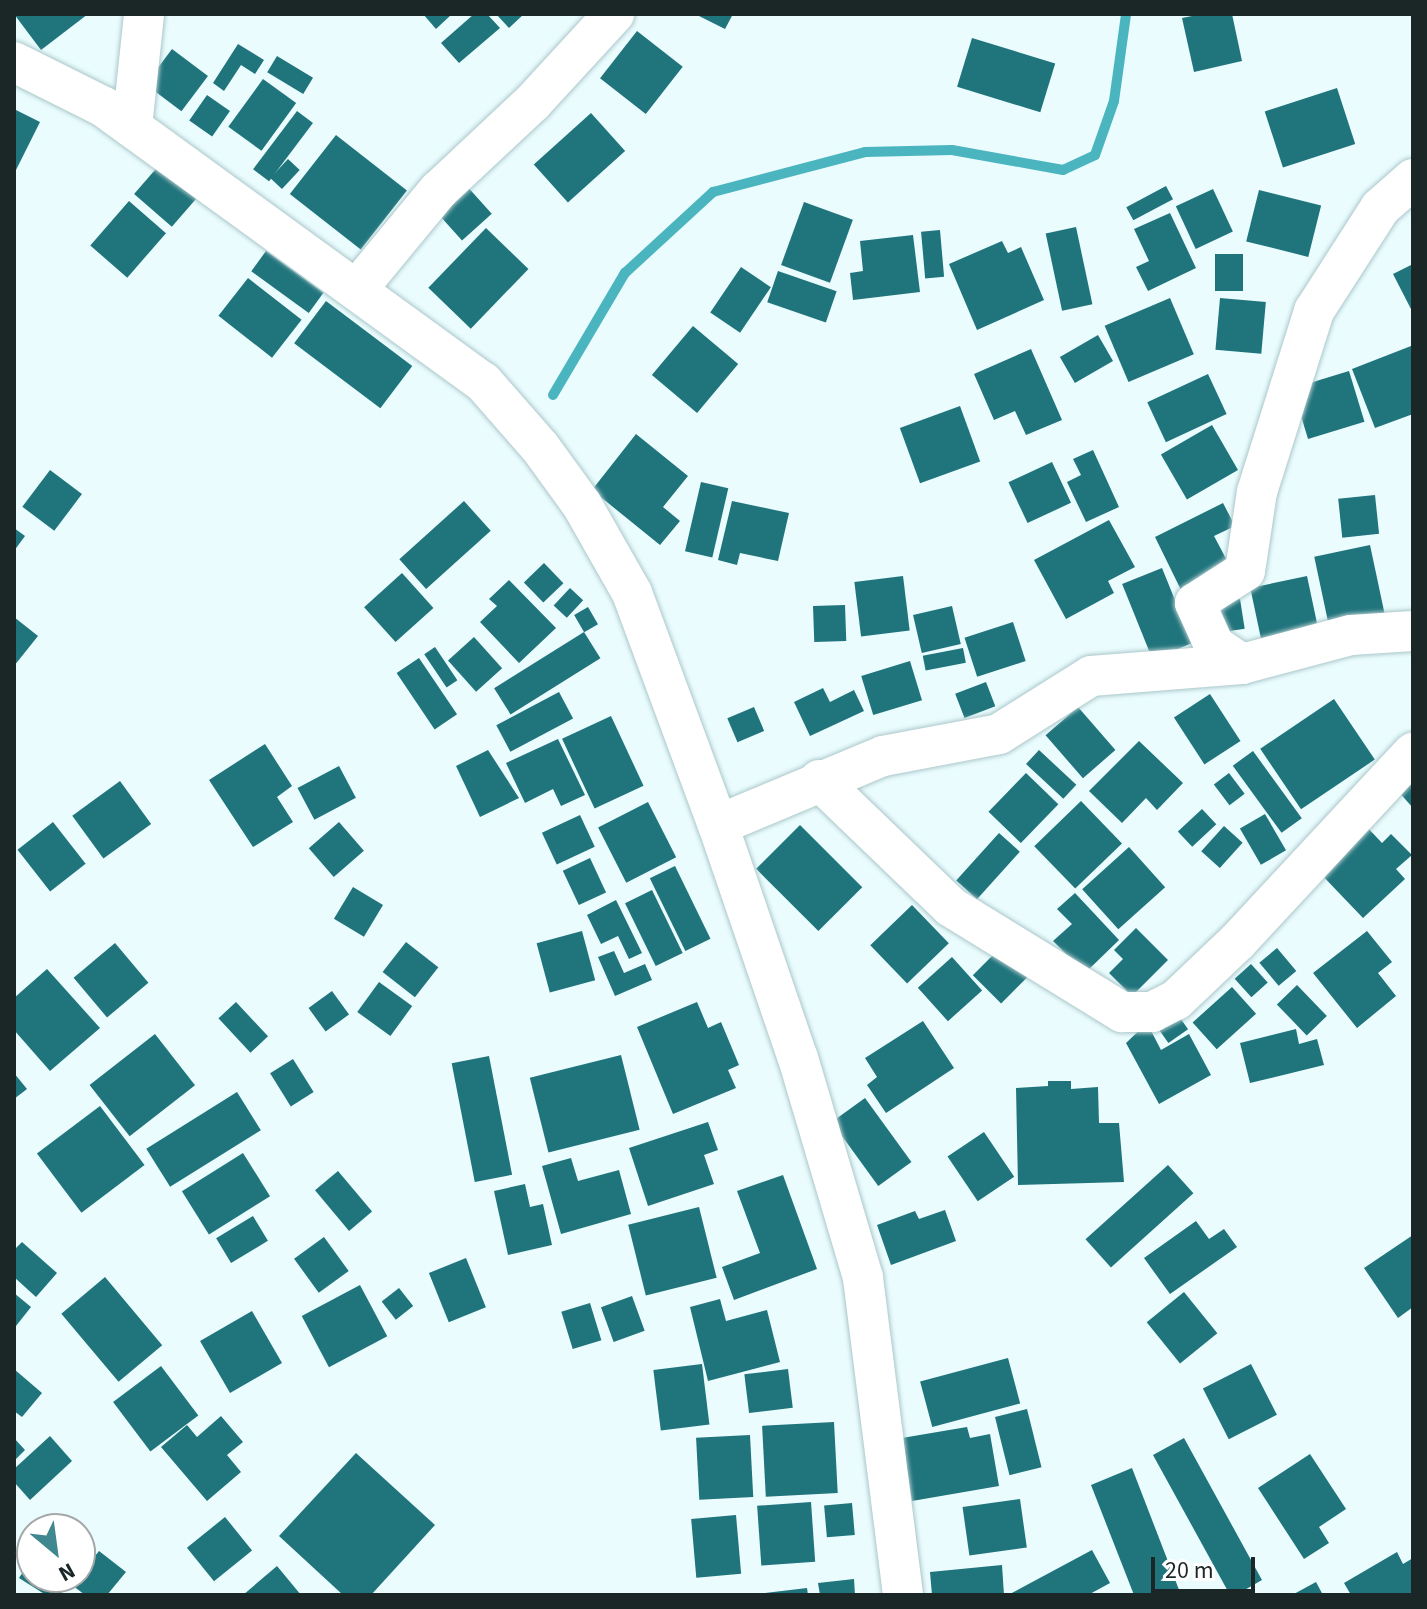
<!DOCTYPE html>
<html>
<head>
<meta charset="utf-8">
<style>
	body { margin:0 }
	#map { position:relative; width:1427px; height:1609px; overflow:hidden; background:#eafcfe; font-family:"Source Sans 3",sans-serif }
	div>[style] { position:absolute }
	[style*='--x'] { left:calc(var(--x)*1px); top:calc(var(--y)*1px); width:calc(var(--w)*1px); rotate:calc(var(--a)*1deg) }
	.stream>* { height:10px; margin:-5px; padding:0 5px; transform-origin:5px; border-radius:5px; background:#4bb5bf }
	.building>* { inset:0; background:#20747c; transform-origin:0 0 }
	.roads { filter:drop-shadow(0 0 2px #abc7ca) drop-shadow(0 0 2px #abc7ca) }
	.minor>* { height:40px; margin:-20px; padding:0 20px; transform-origin:20px; border-radius:20px; background:#fff }
	span { translate:-50% -50%; white-space:nowrap; text-align:center; line-height:1.15; -webkit-text-stroke:8px #fff; paint-order:stroke }
	.frame { position:absolute; inset:0; border:16px solid #1b2627; pointer-events:none }
	.north { position:absolute; left:16px; top:1513px; width:80px; height:80px; box-sizing:border-box; background:#fff; border:2px solid #a4a8a9; border-radius:50%; rotate:151deg; font-size:22px; font-weight:700; line-height:32px; text-align:center; color:#1b2627 }
	.north::after { content:''; display:block; margin:auto; width:28px; height:36px; background:#40888f; clip-path:polygon(50% 0,100% 100%,50% 72%,0 100%) }
	.scale { position:absolute; left:1151px; top:1557px; width:104px; height:36px; box-sizing:border-box; border:4px solid #1b2627; border-top:0; padding-left:10px; font-size:24px; line-height:28px; white-space:nowrap; color:#1b2627; -webkit-text-stroke:6px #fff; paint-order:stroke }
</style>
</head>
<body>
<div id="map">
	<div class="stream">
		<i style="--x:553;--y:395;--w:142;--a:-59.5"></i>
		<i style="--x:625;--y:273;--w:120;--a:-42.6"></i>
		<i style="--x:713;--y:192;--w:157;--a:-14.7"></i>
		<i style="--x:865;--y:152;--w:87;--a:-1.3"></i>
		<i style="--x:952;--y:150;--w:113;--a:10.2"></i>
		<i style="--x:1063;--y:170;--w:35;--a:-25"></i>
		<i style="--x:1095;--y:155;--w:57;--a:-70.6"></i>
		<i style="--x:1114;--y:101;--w:88;--a:-82.1"></i>
	</div>
	<div class="building">
		<i style="clip-path:polygon(14px 14px,88px 14px,41px 50px)"></i>
		<i style="clip-path:polygon(423px 14px,452px 14px,436px 29px)"></i>
		<i style="clip-path:polygon(474px 14px,487px 14px,500px 28px,459px 63px,441px 43px)"></i>
		<i style="clip-path:polygon(496px 14px,524px 14px,509px 28px)"></i>
		<i style="clip-path:polygon(695px 14px,733px 14px,725px 29px)"></i>
		<i style="clip-path:polygon(1202px 14px,1232px 14px,1242px 61px,1194px 72px,1182px 18px)"></i>
		<i style="left:637px;top:31px;width:58px;height:60px;rotate:38deg"></i>
		<i style="left:972px;top:38px;width:87px;height:51px;rotate:17deg"></i>
		<i style="clip-path:polygon(238px 44px,264px 60px,255px 74px,241px 65px,224px 91px,213px 83px)"></i>
		<i style="left:172px;top:49px;width:45px;height:44px;rotate:37deg"></i>
		<i style="left:277px;top:56px;width:42px;height:19px;rotate:31deg"></i>
		<i style="left:263px;top:79px;width:41px;height:59px;rotate:36deg"></i>
		<i style="left:1337px;top:88px;width:59px;height:76px;rotate:72deg"></i>
		<i style="left:207px;top:95px;width:28px;height:31px;rotate:35deg"></i>
		<i style="clip-path:polygon(14px 109px,40px 122px,14px 174px)"></i>
		<i style="left:297px;top:111px;width:20px;height:73px;rotate:37deg"></i>
		<i style="left:591px;top:113px;width:51px;height:77px;rotate:48deg"></i>
		<i style="left:336px;top:135px;width:90px;height:75px;rotate:38deg"></i>
		<i style="left:288px;top:159px;width:16px;height:26px;rotate:43deg"></i>
		<i style="left:161px;top:163px;width:50px;height:41px;rotate:41deg"></i>
		<i style="left:465px;top:184px;width:40px;height:40px;rotate:48deg"></i>
		<i style="left:1166px;top:186px;width:15px;height:45px;rotate:62deg"></i>
		<i style="left:1213px;top:189px;width:47px;height:41px;rotate:65deg"></i>
		<i style="left:1259px;top:190px;width:64px;height:53px;rotate:14deg"></i>
		<i style="left:129px;top:201px;width:49px;height:59px;rotate:41deg"></i>
		<i style="left:804px;top:202px;width:52px;height:67px;rotate:20deg"></i>
		<i style="clip-path:polygon(1170px 213px,1196px 268px,1148px 291px,1136px 267px,1149px 261px,1134px 229px)"></i>
		<i style="left:1076px;top:227px;width:79px;height:31px;rotate:78deg"></i>
		<i style="left:486px;top:228px;width:59px;height:83px;rotate:44deg"></i>
		<i style="left:940px;top:230px;width:47px;height:19px;rotate:85deg"></i>
		<i style="clip-path:polygon(913px 235px,920px 292px,853px 300px,850px 273px,863px 271px,860px 241px)"></i>
		<i style="clip-path:polygon(1002px 241px,1008px 253px,1021px 247px,1044px 300px,977px 330px,949px 264px)"></i>
		<i style="left:266px;top:251px;width:71px;height:25px;rotate:36deg"></i>
		<i style="left:1215px;top:254px;width:28px;height:37px"></i>
		<i style="clip-path:polygon(1413px 264px,1413px 313px,1393px 274px)"></i>
		<i style="left:741px;top:267px;width:36px;height:55px;rotate:34deg"></i>
		<i style="left:778px;top:271px;width:62px;height:33px;rotate:19deg"></i>
		<i style="left:248px;top:278px;width:68px;height:48px;rotate:38deg"></i>
		<i style="left:1170px;top:298px;width:61px;height:71px;rotate:67deg"></i>
		<i style="left:1220px;top:298px;width:46px;height:52px;rotate:5deg"></i>
		<i style="left:326px;top:301px;width:108px;height:53px;rotate:37deg"></i>
		<i style="left:693px;top:326px;width:59px;height:64px;rotate:40deg"></i>
		<i style="left:1098px;top:335px;width:30px;height:44px;rotate:60deg"></i>
		<i style="clip-path:polygon(1411px 346px,1413px 414px,1375px 428px,1352px 369px)"></i>
		<i style="clip-path:polygon(1031px 349px,1062px 420px,1026px 435px,1015px 411px,994px 420px,974px 374px)"></i>
		<i style="left:1349px;top:371px;width:53px;height:59px;rotate:73deg"></i>
		<i style="left:1208px;top:374px;width:44px;height:67px;rotate:65deg"></i>
		<i style="left:960px;top:406px;width:59px;height:64px;rotate:70deg"></i>
		<i style="left:1212px;top:425px;width:52px;height:59px;rotate:60deg"></i>
		<i style="clip-path:polygon(636px 434px,688px 476px,663px 507px,680px 521px,660px 545px,592px 490px)"></i>
		<i style="clip-path:polygon(1093px 450px,1119px 507px,1086px 522px,1067px 482px,1081px 475px,1073px 459px)"></i>
		<i style="left:1052px;top:462px;width:45px;height:48px;rotate:65deg"></i>
		<i style="left:50px;top:470px;width:40px;height:46px;rotate:37deg"></i>
		<i style="left:701px;top:482px;width:28px;height:71px;rotate:13deg"></i>
		<i style="left:1375px;top:495px;width:39px;height:37px;rotate:84deg"></i>
		<i style="left:464px;top:501px;width:40px;height:87px;rotate:48deg"></i>
		<i style="clip-path:polygon(732px 501px,789px 513px,778px 561px,740px 553px,737px 565px,718px 560px)"></i>
		<i style="clip-path:polygon(1223px 503px,1235px 526px,1214px 536px,1231px 568px,1182px 592px,1155px 537px)"></i>
		<i style="clip-path:polygon(1109px 520px,1135px 567px,1108px 581px,1114px 593px,1066px 619px,1034px 560px)"></i>
		<i style="clip-path:polygon(14px 528px,25px 536px,14px 551px)"></i>
		<i style="left:1370px;top:545px;width:70px;height:57px;rotate:78deg"></i>
		<i style="left:544px;top:563px;width:28px;height:28px;rotate:46deg"></i>
		<i style="left:1162px;top:568px;width:81px;height:43px;rotate:68deg"></i>
		<i style="left:402px;top:573px;width:47px;height:51px;rotate:48deg"></i>
		<i style="left:903px;top:576px;width:55px;height:49px;rotate:83deg"></i>
		<i style="left:1307px;top:576px;width:61px;height:58px;rotate:78deg"></i>
		<i style="clip-path:polygon(509px 580px,556px 628px,519px 663px,480px 622px,497px 606px,489px 599px)"></i>
		<i style="left:570px;top:588px;width:18px;height:24px;rotate:43deg"></i>
		<i style="left:1240px;top:599px;width:30px;height:27px;rotate:81deg"></i>
		<i style="left:845px;top:605px;width:36px;height:32px;rotate:88deg"></i>
		<i style="left:952px;top:606px;width:39px;height:40px;rotate:77deg"></i>
		<i style="left:588px;top:607px;width:20px;height:16px;rotate:60deg"></i>
		<i style="clip-path:polygon(14px 617px,38px 636px,14px 666px)"></i>
		<i style="left:1013px;top:622px;width:41px;height:51px;rotate:72deg"></i>
		<i style="left:584px;top:632px;width:31px;height:106px;rotate:58deg"></i>
		<i style="left:474px;top:637px;width:42px;height:35px;rotate:48deg"></i>
		<i style="left:435px;top:647px;width:40px;height:13px;rotate:56deg"></i>
		<i style="left:963px;top:648px;width:15px;height:41px;rotate:79deg"></i>
		<i style="left:419px;top:658px;width:68px;height:27px;rotate:56deg"></i>
		<i style="left:910px;top:661px;width:41px;height:51px;rotate:73deg"></i>
		<i style="left:986px;top:682px;width:26px;height:33px;rotate:69deg"></i>
		<i style="clip-path:polygon(823px 688px,830px 702px,854px 690px,864px 711px,810px 736px,794px 702px)"></i>
		<i style="left:559px;top:692px;width:30px;height:71px;rotate:62deg"></i>
		<i style="left:1210px;top:694px;width:56px;height:43px;rotate:57deg"></i>
		<i style="left:1334px;top:699px;width:73px;height:89px;rotate:56deg"></i>
		<i style="left:754px;top:707px;width:26px;height:29px;rotate:67deg"></i>
		<i style="left:1078px;top:707px;width:57px;height:43px;rotate:49deg"></i>
		<i style="left:611px;top:716px;width:77px;height:54px;rotate:65deg"></i>
		<i style="clip-path:polygon(558px 739px,585px 795px,561px 806px,553px 789px,525px 803px,506px 763px)"></i>
		<i style="clip-path:polygon(1139px 741px,1183px 783px,1157px 810px,1146px 798px,1122px 823px,1089px 791px)"></i>
		<i style="clip-path:polygon(265px 744px,292px 786px,277px 797px,293px 822px,253px 847px,209px 780px)"></i>
		<i style="clip-path:polygon(488px 750px,519px 798px,480px 817px,456px 766px)"></i>
		<i style="left:1039px;top:750px;width:51px;height:19px;rotate:43deg"></i>
		<i style="left:1253px;top:751px;width:83px;height:25px;rotate:54deg"></i>
		<i style="left:339px;top:766px;width:36px;height:47px;rotate:62deg"></i>
		<i style="left:1026px;top:773px;width:45px;height:54px;rotate:44deg"></i>
		<i style="left:1229px;top:773px;width:26px;height:19px;rotate:53deg"></i>
		<i style="clip-path:polygon(1413px 777px,1413px 808px,1398px 791px)"></i>
		<i style="left:120px;top:781px;width:53px;height:59px;rotate:54deg"></i>
		<i style="left:1081px;top:801px;width:59px;height:65px;rotate:46deg"></i>
		<i style="left:648px;top:802px;width:62px;height:56px;rotate:63deg"></i>
		<i style="left:1202px;top:809px;width:21px;height:33px;rotate:47deg"></i>
		<i style="left:1265px;top:814px;width:42px;height:29px;rotate:60deg"></i>
		<i style="left:580px;top:815px;width:35px;height:42px;rotate:65deg"></i>
		<i style="left:53px;top:822px;width:53px;height:45px;rotate:52deg"></i>
		<i style="left:339px;top:822px;width:38px;height:40px;rotate:49deg"></i>
		<i style="left:800px;top:825px;width:88px;height:62px;rotate:45deg"></i>
		<i style="clip-path:polygon(1365px 825px,1382px 843px,1391px 834px,1412px 855px,1396px 869px,1405px 879px,1363px 918px,1318px 871px)"></i>
		<i style="left:1224px;top:826px;width:25px;height:34px;rotate:42deg"></i>
		<i style="left:999px;top:833px;width:28px;height:64px;rotate:42deg"></i>
		<i style="left:1129px;top:847px;width:54px;height:63px;rotate:48deg"></i>
		<i style="left:590px;top:858px;width:38px;height:30px;rotate:65deg"></i>
		<i style="left:675px;top:866px;width:81px;height:28px;rotate:64deg"></i>
		<i style="left:353px;top:887px;width:35px;height:37px;rotate:31deg"></i>
		<i style="left:652px;top:890px;width:70px;height:30px;rotate:64deg"></i>
		<i style="clip-path:polygon(1075px 893px,1119px 940px,1085px 973px,1053px 941px,1072px 924px,1057px 909px)"></i>
		<i style="clip-path:polygon(616px 900px,642px 953px,629px 959px,618px 936px,601px 944px,587px 915px)"></i>
		<i style="left:912px;top:905px;width:53px;height:58px;rotate:46deg"></i>
		<i style="clip-path:polygon(1136px 928px,1168px 960px,1132px 996px,1109px 973px,1123px 959px,1114px 950px)"></i>
		<i style="left:582px;top:931px;width:51px;height:47px;rotate:75deg"></i>
		<i style="clip-path:polygon(1367px 931px,1392px 962px,1378px 973px,1396px 996px,1357px 1028px,1313px 973px)"></i>
		<i style="left:406px;top:942px;width:41px;height:38px;rotate:38deg"></i>
		<i style="left:115px;top:943px;width:52px;height:54px;rotate:50deg"></i>
		<i style="left:1277px;top:948px;width:30px;height:23px;rotate:50deg"></i>
		<i style="left:999px;top:949px;width:40px;height:37px;rotate:45deg"></i>
		<i style="clip-path:polygon(614px 951px,624px 973px,645px 964px,652px 980px,615px 996px,598px 957px)"></i>
		<i style="left:952px;top:957px;width:45px;height:46px;rotate:48deg"></i>
		<i style="left:1251px;top:964px;width:25px;height:22px;rotate:48deg"></i>
		<i style="clip-path:polygon(47px 969px,100px 1028px,50px 1071px,14px 1030px,14px 998px)"></i>
		<i style="left:379px;top:982px;width:41px;height:37px;rotate:36deg"></i>
		<i style="left:1297px;top:985px;width:43px;height:28px;rotate:46deg"></i>
		<i style="left:1232px;top:987px;width:36px;height:53px;rotate:48deg"></i>
		<i style="left:332px;top:991px;width:29px;height:29px;rotate:54deg"></i>
		<i style="left:236px;top:1002px;width:47px;height:24px;rotate:47deg"></i>
		<i style="clip-path:polygon(697px 1002px,708px 1028px,721px 1022px,739px 1065px,728px 1070px,736px 1088px,673px 1114px,637px 1027px)"></i>
		<i style="left:1176px;top:1012px;width:21px;height:24px;rotate:55deg"></i>
		<i style="clip-path:polygon(923px 1021px,954px 1068px,886px 1113px,867px 1085px,877px 1077px,865px 1058px)"></i>
		<i style="clip-path:polygon(1147px 1023px,1161px 1050px,1189px 1034px,1211px 1075px,1159px 1104px,1126px 1043px)"></i>
		<i style="clip-path:polygon(1296px 1029px,1299px 1044px,1317px 1039px,1324px 1065px,1250px 1083px,1240px 1043px)"></i>
		<i style="left:155px;top:1034px;width:65px;height:83px;rotate:52deg"></i>
		<i style="left:621px;top:1055px;width:77px;height:94px;rotate:76deg"></i>
		<i style="left:489px;top:1056px;width:121px;height:38px;rotate:79deg"></i>
		<i style="left:293px;top:1059px;width:39px;height:27px;rotate:58deg"></i>
		<i style="clip-path:polygon(14px 1073px,27px 1089px,14px 1099px)"></i>
		<i style="clip-path:polygon(1048px 1081px,1071px 1081px,1071px 1089px,1098px 1087px,1099px 1123px,1119px 1123px,1124px 1182px,1018px 1185px,1016px 1088px,1048px 1086px)"></i>
		<i style="left:237px;top:1092px;width:45px;height:107px;rotate:58deg"></i>
		<i style="left:865px;top:1098px;width:79px;height:41px;rotate:54deg"></i>
		<i style="left:100px;top:1106px;width:74px;height:79px;rotate:53deg"></i>
		<i style="clip-path:polygon(708px 1122px,718px 1150px,704px 1155px,714px 1184px,648px 1206px,629px 1148px)"></i>
		<i style="left:984px;top:1132px;width:54px;height:44px;rotate:56deg"></i>
		<i style="left:243px;top:1153px;width:51px;height:72px;rotate:58deg"></i>
		<i style="clip-path:polygon(571px 1158px,578px 1181px,619px 1170px,631px 1214px,561px 1234px,542px 1166px)"></i>
		<i style="left:1168px;top:1165px;width:38px;height:111px;rotate:48deg"></i>
		<i style="left:338px;top:1171px;width:53px;height:30px;rotate:50deg"></i>
		<i style="clip-path:polygon(783px 1175px,817px 1269px,734px 1300px,722px 1267px,760px 1253px,737px 1191px)"></i>
		<i style="clip-path:polygon(525px 1184px,530px 1207px,543px 1204px,552px 1245px,508px 1255px,494px 1191px)"></i>
		<i style="left:699px;top:1207px;width:73px;height:73px;rotate:76deg"></i>
		<i style="clip-path:polygon(945px 1210px,956px 1241px,891px 1265px,877px 1225px,915px 1211px,919px 1219px)"></i>
		<i style="left:253px;top:1216px;width:29px;height:43px;rotate:59deg"></i>
		<i style="clip-path:polygon(1196px 1221px,1209px 1239px,1224px 1229px,1237px 1247px,1170px 1294px,1144px 1258px)"></i>
		<i style="clip-path:polygon(1413px 1235px,1413px 1307px,1398px 1318px,1364px 1268px)"></i>
		<i style="left:324px;top:1237px;width:42px;height:37px;rotate:54deg"></i>
		<i style="clip-path:polygon(22px 1242px,57px 1273px,36px 1297px,14px 1277px,14px 1250px)"></i>
		<i style="left:466px;top:1258px;width:53px;height:40px;rotate:68deg"></i>
		<i style="left:105px;top:1277px;width:89px;height:57px;rotate:50deg"></i>
		<i style="left:360px;top:1285px;width:58px;height:66px;rotate:62deg"></i>
		<i style="left:399px;top:1288px;width:23px;height:22px;rotate:52deg"></i>
		<i style="left:1184px;top:1292px;width:53px;height:48px;rotate:51deg"></i>
		<i style="clip-path:polygon(14px 1293px,31px 1307px,16px 1326px,14px 1324px)"></i>
		<i style="left:632px;top:1296px;width:37px;height:33px;rotate:70deg"></i>
		<i style="clip-path:polygon(720px 1299px,726px 1321px,767px 1310px,780px 1362px,708px 1381px,690px 1307px)"></i>
		<i style="left:590px;top:1303px;width:39px;height:30px;rotate:73deg"></i>
		<i style="left:252px;top:1311px;width:60px;height:60px;rotate:60deg"></i>
		<i style="left:1008px;top:1358px;width:47px;height:91px;rotate:75deg"></i>
		<i style="left:702px;top:1364px;width:61px;height:49px;rotate:83deg"></i>
		<i style="left:1251px;top:1364px;width:57px;height:54px;rotate:63deg"></i>
		<i style="left:161px;top:1366px;width:62px;height:60px;rotate:53deg"></i>
		<i style="clip-path:polygon(14px 1369px,42px 1393px,22px 1417px,14px 1411px)"></i>
		<i style="left:788px;top:1369px;width:39px;height:44px;rotate:83deg"></i>
		<i style="left:1027px;top:1409px;width:60px;height:33px;rotate:76deg"></i>
		<i style="clip-path:polygon(221px 1416px,243px 1442px,227px 1455px,241px 1472px,207px 1501px,161px 1447px,187px 1425px,197px 1437px)"></i>
		<i style="left:834px;top:1422px;width:71px;height:72px;rotate:87deg"></i>
		<i style="clip-path:polygon(967px 1427px,970px 1438px,990px 1434px,999px 1486px,912px 1501px,902px 1438px)"></i>
		<i style="left:750px;top:1435px;width:62px;height:54px;rotate:87deg"></i>
		<i style="clip-path:polygon(50px 1436px,72px 1461px,30px 1500px,14px 1482px,14px 1469px)"></i>
		<i style="clip-path:polygon(14px 1438px,25px 1450px,14px 1461px)"></i>
		<i style="clip-path:polygon(1184px 1438px,1262px 1580px,1236px 1595px,1230px 1595px,1153px 1455px)"></i>
		<i style="clip-path:polygon(356px 1453px,435px 1525px,371px 1595px,343px 1595px,279px 1536px)"></i>
		<i style="clip-path:polygon(1310px 1454px,1346px 1509px,1319px 1527px,1329px 1543px,1304px 1559px,1258px 1488px)"></i>
		<i style="clip-path:polygon(1132px 1468px,1181px 1595px,1134px 1595px,1091px 1485px)"></i>
		<i style="left:1020px;top:1499px;width:49px;height:58px;rotate:82deg"></i>
		<i style="left:811px;top:1502px;width:60px;height:54px;rotate:86deg"></i>
		<i style="left:852px;top:1503px;width:32px;height:28px;rotate:85deg"></i>
		<i style="left:736px;top:1515px;width:59px;height:45px;rotate:85deg"></i>
		<i style="left:225px;top:1517px;width:43px;height:49px;rotate:51deg"></i>
		<i style="clip-path:polygon(1092px 1550px,1110px 1583px,1088px 1595px,1008px 1595px)"></i>
		<i style="clip-path:polygon(99px 1551px,126px 1572px,107px 1595px,85px 1595px,72px 1585px)"></i>
		<i style="clip-path:polygon(1397px 1552px,1403px 1564px,1413px 1558px,1413px 1595px,1351px 1595px,1344px 1583px)"></i>
		<i style="clip-path:polygon(32px 1558px,32px 1577px,72px 1577px,60px 1595px,46px 1595px,19px 1578px)"></i>
		<i style="clip-path:polygon(1002px 1565px,1004px 1595px,932px 1595px,930px 1572px)"></i>
		<i style="clip-path:polygon(277px 1566px,301px 1595px,243px 1595px)"></i>
		<i style="clip-path:polygon(854px 1579px,855px 1595px,820px 1595px,818px 1583px)"></i>
		<i style="clip-path:polygon(1316px 1582px,1323px 1595px,1292px 1595px)"></i>
		<i style="clip-path:polygon(807px 1588px,808px 1595px,765px 1595px,765px 1593px)"></i>
	</div>
	<div class="roads">
		<div class="minor">
			<i style="--x:14;--y:62;--w:101;--a:26.6"></i>
			<i style="--x:104;--y:107;--w:468;--a:36"></i>
			<i style="--x:483;--y:382;--w:86;--a:48.8"></i>
			<i style="--x:540;--y:447;--w:72;--a:54.1"></i>
			<i style="--x:582;--y:505;--w:101;--a:60.4"></i>
			<i style="--x:632;--y:593;--w:247;--a:69.7"></i>
			<i style="--x:718;--y:825;--w:246;--a:71.1"></i>
			<i style="--x:798;--y:1058;--w:229;--a:73.5"></i>
			<i style="--x:863;--y:1278;--w:320;--a:82.8"></i>
			<i style="--x:132;--y:127;--w:114;--a:-83.9"></i>
			<i style="--x:358;--y:288;--w:126;--a:-50.5"></i>
			<i style="--x:438;--y:191;--w:130;--a:-43.1"></i>
			<i style="--x:533;--y:102;--w:120;--a:-47.4"></i>
			<i style="--x:1242;--y:664;--w:34;--a:-146"></i>
			<i style="--x:1214;--y:645;--w:46;--a:-114.3"></i>
			<i style="--x:1195;--y:603;--w:59;--a:-32.6"></i>
			<i style="--x:1245;--y:571;--w:80;--a:-81.4"></i>
			<i style="--x:1257;--y:492;--w:190;--a:-72.5"></i>
			<i style="--x:1314;--y:311;--w:122;--a:-57.3"></i>
			<i style="--x:1380;--y:208;--w:44;--a:-41.3"></i>
			<i style="--x:819;--y:780;--w:183;--a:43.9"></i>
			<i style="--x:951;--y:907;--w:201;--a:31.6"></i>
			<i style="--x:1122;--y:1012;--w:30;--a:0"></i>
			<i style="--x:1152;--y:1012;--w:27;--a:-27"></i>
			<i style="--x:1176;--y:1000;--w:86;--a:-43.6"></i>
			<i style="--x:1238;--y:941;--w:257;--a:-47.1"></i>
			<i style="--x:718;--y:825;--w:179;--a:-22.7"></i>
			<i style="--x:883;--y:756;--w:118;--a:-10.7"></i>
			<i style="--x:999;--y:734;--w:109;--a:-32.2"></i>
			<i style="--x:1091;--y:676;--w:151;--a:-4.5"></i>
			<i style="--x:1242;--y:664;--w:113;--a:-14.9"></i>
			<i style="--x:1351;--y:635;--w:62;--a:-3.7"></i>
		</div>
	</div>
	<div class="frame"></div>
	<div class="north">N</div>
	<div class="scale">20 m</div>
</div>
</body>
</html>
